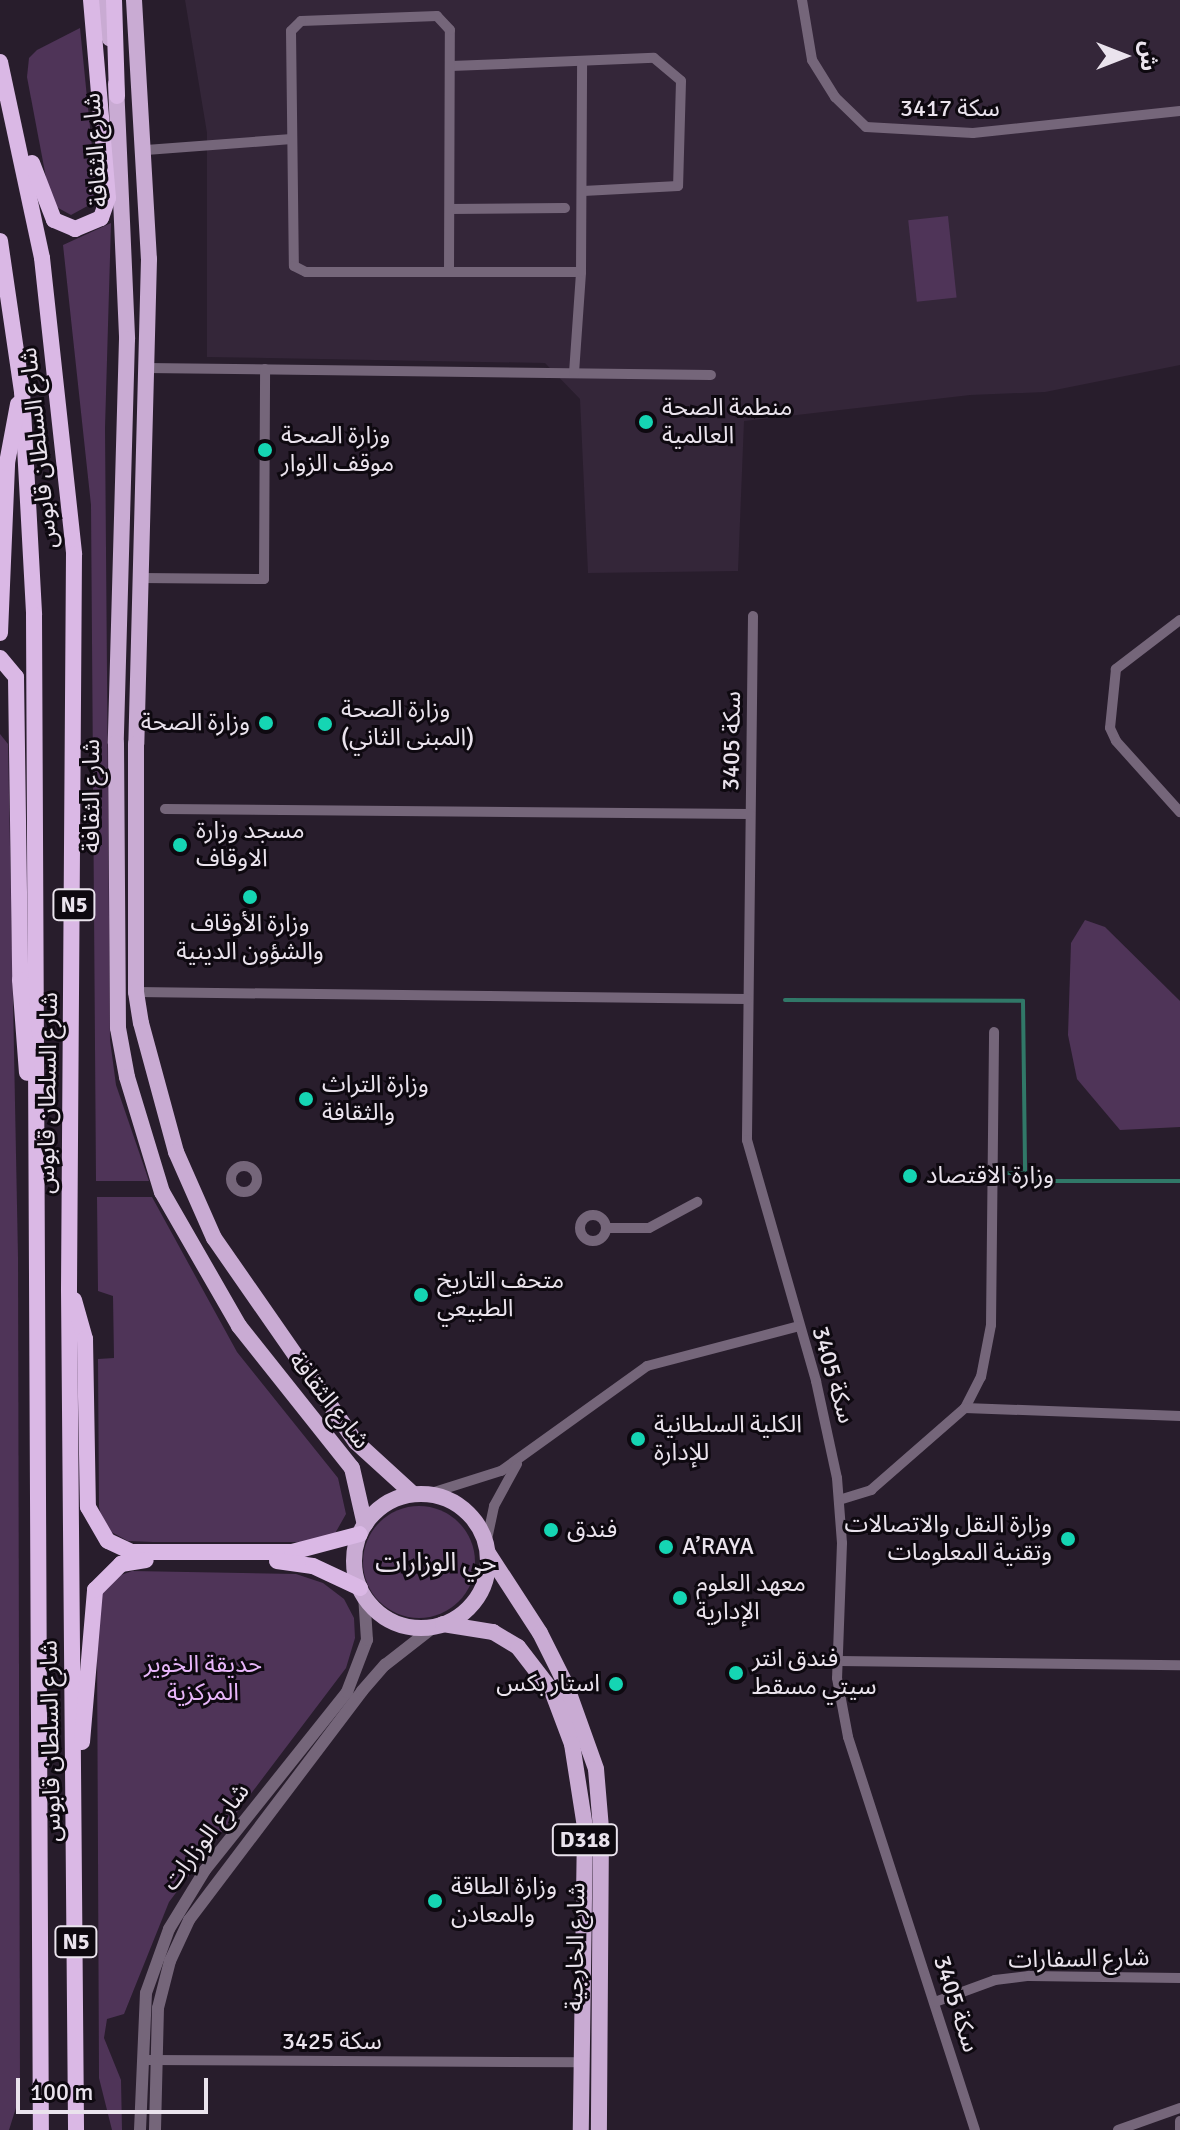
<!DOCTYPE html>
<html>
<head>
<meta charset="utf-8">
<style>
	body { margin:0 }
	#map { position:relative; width:1180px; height:2130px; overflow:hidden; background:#281d2c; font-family:Signika,"Noto Sans Arabic",sans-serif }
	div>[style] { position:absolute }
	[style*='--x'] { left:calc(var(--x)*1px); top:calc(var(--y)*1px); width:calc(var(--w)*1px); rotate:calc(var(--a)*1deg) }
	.built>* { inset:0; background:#342639 }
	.green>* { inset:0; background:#4f3458; transform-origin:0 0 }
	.round { border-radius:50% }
	.stream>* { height:4px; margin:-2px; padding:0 2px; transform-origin:2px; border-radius:2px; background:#317868 }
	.minor>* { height:10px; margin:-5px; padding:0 5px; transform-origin:5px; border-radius:5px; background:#75667a }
	.minor>.ring { margin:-5px; padding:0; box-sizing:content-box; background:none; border:10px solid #75667a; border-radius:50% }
	.tertiary>* { height:12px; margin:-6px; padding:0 6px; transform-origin:6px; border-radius:6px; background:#75667a }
	.primary>* { height:16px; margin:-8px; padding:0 8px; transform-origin:8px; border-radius:8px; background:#c9abd3 }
	.primary>.ring { margin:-8px; padding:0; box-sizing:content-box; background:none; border:16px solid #c9abd3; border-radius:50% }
	.trunk>* { height:16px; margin:-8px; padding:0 8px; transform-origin:8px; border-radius:8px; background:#dab8e5 }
	.dots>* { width:22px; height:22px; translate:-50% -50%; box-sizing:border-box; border:4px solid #0e0910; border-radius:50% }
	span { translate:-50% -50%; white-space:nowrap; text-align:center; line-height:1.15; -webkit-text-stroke:6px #0e0910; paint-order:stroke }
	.shield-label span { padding:2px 6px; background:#0e0910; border:2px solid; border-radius:6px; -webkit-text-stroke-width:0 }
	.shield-label { font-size:22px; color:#eae3ed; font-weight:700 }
	.street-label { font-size:24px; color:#eae3ed }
	.poi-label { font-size:24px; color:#eae3ed }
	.left { translate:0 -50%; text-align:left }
	.right { translate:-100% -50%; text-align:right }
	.park-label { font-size:24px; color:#e8b6fa }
	.neighbourhood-label { font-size:26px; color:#eae3ed }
	.north { position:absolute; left:1084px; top:16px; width:80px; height:80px; -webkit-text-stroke:6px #0e0910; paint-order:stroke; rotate:90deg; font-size:22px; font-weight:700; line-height:32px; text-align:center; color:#eae3ed }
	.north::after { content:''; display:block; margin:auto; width:28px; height:36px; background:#eae3ed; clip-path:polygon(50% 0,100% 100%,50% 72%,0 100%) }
	.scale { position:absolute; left:16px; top:2078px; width:192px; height:36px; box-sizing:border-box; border:4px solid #eae3ed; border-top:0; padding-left:10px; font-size:24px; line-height:28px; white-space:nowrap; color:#eae3ed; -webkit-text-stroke:6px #0e0910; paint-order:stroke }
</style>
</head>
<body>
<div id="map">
	<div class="built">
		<i style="clip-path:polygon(185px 0,1180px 0,1180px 365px,1045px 392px,970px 395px,744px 421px,738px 571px,588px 573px,580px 399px,545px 363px,207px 357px,207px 133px)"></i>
	</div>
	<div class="green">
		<i style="clip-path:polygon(80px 28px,95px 177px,93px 203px,71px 215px,51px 204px,27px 77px,29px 58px,37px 50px)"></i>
		<i style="left:948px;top:216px;width:82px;height:40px;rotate:84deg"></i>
		<i style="clip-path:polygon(111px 223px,105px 428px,110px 1040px,116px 1085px,149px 1181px,96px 1181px,91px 505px,63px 245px)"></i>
		<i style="clip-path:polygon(0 734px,8px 744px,18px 1257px,20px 2095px,9px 2130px,0 2130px)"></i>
		<i style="clip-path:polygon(1085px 920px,1105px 927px,1180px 1001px,1180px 1127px,1120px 1130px,1077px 1079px,1068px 1035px,1071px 943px)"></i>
		<i style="clip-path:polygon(97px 1197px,152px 1197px,237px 1352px,338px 1478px,346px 1514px,333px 1537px,320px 1542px,153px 1542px,128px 1541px,104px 1528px,99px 1507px,98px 1359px,114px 1358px,113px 1296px,98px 1291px)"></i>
		<i class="round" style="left:363px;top:1506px;width:112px;height:112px"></i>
		<i style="clip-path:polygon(132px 1571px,296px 1574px,323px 1583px,344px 1599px,354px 1618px,355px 1638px,346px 1668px,169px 1902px,124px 2014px,107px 2019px,104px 2038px,121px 2080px,122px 2130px,112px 2130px,99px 2078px,97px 1636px,98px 1599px,110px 1579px)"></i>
	</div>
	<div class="stream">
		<i style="--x:785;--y:1000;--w:238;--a:0.2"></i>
		<i style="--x:1023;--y:1001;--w:172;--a:89.3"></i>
		<i style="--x:1006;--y:1173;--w:19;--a:0"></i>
		<i style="--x:1025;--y:1173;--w:8;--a:83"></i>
		<i style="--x:1026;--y:1181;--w:154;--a:0"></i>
	</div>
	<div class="minor">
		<i style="--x:802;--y:0;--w:61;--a:80.5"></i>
		<i style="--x:812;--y:60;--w:44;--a:58.1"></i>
		<i style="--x:835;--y:97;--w:43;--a:44.1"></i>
		<i style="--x:866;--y:127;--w:107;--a:3.2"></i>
		<i style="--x:973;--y:133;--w:208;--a:-6.1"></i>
		<i style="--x:451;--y:66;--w:203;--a:-2.3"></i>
		<i style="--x:654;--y:58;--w:35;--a:40"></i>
		<i style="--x:681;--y:81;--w:105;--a:91.6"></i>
		<i style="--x:678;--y:186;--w:95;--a:177"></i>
		<i style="--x:146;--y:150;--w:146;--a:-4.3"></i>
		<i style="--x:450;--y:209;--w:115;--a:-0.5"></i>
		<i style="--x:449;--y:272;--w:242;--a:-89.8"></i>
		<i style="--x:450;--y:30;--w:19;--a:-133"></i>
		<i style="--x:437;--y:16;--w:136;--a:177.9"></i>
		<i style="--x:301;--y:21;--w:14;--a:135"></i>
		<i style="--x:291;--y:31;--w:235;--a:89.3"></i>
		<i style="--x:294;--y:266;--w:13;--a:27"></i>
		<i style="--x:306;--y:272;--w:275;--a:0"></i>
		<i style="--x:146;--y:368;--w:565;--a:0.71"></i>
		<i style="--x:574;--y:373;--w:101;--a:-86"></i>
		<i style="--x:581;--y:272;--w:209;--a:-89.7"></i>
		<i style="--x:140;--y:578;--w:124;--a:0.5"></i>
		<i style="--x:264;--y:579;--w:210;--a:-89.7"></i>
		<i style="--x:753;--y:616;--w:524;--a:90.66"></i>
		<i style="--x:747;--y:1140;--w:251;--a:74"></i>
		<i style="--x:816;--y:1381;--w:99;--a:77.8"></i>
		<i style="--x:837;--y:1478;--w:65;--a:85.6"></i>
		<i style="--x:842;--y:1543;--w:135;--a:92.1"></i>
		<i style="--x:837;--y:1678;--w:60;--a:79.4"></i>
		<i style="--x:848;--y:1737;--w:413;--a:72.1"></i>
		<i style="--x:1180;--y:620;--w:81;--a:142.6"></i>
		<i style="--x:1116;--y:669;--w:59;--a:95.8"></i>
		<i style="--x:1110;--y:728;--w:14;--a:65"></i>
		<i style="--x:1116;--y:741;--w:96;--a:48"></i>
		<i style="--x:165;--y:809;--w:585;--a:0.49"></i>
		<i style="--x:136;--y:992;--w:611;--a:0.66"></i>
		<i class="ring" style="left:231px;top:1166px;width:16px;height:16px"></i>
		<i class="ring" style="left:580px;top:1215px;width:16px;height:16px"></i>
		<i style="--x:606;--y:1228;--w:43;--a:0"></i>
		<i style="--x:649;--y:1228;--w:55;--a:-28.4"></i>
		<i style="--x:965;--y:1408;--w:35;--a:-63"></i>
		<i style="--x:981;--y:1377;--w:53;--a:-79.1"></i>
		<i style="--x:991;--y:1325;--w:293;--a:-89.4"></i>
		<i style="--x:428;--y:1494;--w:77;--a:-17.5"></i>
		<i style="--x:501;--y:1471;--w:180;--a:-35.7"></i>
		<i style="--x:647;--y:1366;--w:157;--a:-14.7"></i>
		<i style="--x:839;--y:1500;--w:34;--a:-17"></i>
		<i style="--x:871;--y:1490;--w:125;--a:-41.1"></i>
		<i style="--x:965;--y:1408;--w:215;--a:2.1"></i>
		<i style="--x:486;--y:1544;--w:39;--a:-78"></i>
		<i style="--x:494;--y:1506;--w:48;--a:-61.3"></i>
		<i style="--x:839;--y:1661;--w:341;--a:0.7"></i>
		<i style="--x:935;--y:2002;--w:64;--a:-20.1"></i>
		<i style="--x:995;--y:1980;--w:34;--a:-7"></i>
		<i style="--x:1029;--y:1976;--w:151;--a:0.8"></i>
		<i style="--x:149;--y:2060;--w:434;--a:0.3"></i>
		<i style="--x:1118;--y:2130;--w:66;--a:-19.5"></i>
		<i style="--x:1180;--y:2130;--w:9;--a:-90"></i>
	</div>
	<div class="tertiary">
		<i style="--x:140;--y:2130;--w:137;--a:-87.5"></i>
		<i style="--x:146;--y:1993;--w:68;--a:-70.2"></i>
		<i style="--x:169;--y:1929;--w:69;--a:-58.6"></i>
		<i style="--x:205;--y:1870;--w:228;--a:-51.4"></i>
		<i style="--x:347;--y:1692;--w:56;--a:-69"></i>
		<i style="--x:367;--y:1640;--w:45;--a:-93.8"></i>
		<i style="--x:155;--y:2130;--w:122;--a:-88.6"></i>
		<i style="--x:158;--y:2008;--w:49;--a:-75.7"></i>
		<i style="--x:170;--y:1961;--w:45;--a:-65.1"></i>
		<i style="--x:189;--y:1920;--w:287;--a:-52.9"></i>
		<i style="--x:362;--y:1691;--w:35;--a:-49"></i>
		<i style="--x:385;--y:1665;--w:63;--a:-38"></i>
	</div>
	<div class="primary">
		<i style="--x:103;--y:0;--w:39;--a:80"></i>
		<i style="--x:134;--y:0;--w:259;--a:86.7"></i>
		<i style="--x:149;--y:259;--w:485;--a:91.5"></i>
		<i style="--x:136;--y:744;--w:248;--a:90"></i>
		<i style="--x:136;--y:992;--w:31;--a:81"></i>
		<i style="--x:141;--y:1023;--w:134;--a:74.8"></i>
		<i style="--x:176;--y:1152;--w:94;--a:66.2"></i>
		<i style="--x:214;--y:1238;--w:249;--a:55.2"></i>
		<i style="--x:356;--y:1442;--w:77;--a:42.4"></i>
		<i style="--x:116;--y:84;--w:255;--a:87.5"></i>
		<i style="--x:127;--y:339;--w:404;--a:91.6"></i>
		<i style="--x:116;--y:743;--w:285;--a:89.6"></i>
		<i style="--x:118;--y:1028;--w:50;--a:79.6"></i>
		<i style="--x:127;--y:1077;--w:120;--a:73.1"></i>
		<i style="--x:162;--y:1192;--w:155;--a:60.1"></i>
		<i style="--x:239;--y:1326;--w:181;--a:51.5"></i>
		<i style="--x:352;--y:1468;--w:58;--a:77.2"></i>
		<i class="ring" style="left:354px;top:1494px;width:118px;height:118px"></i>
		<i style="--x:488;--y:1553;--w:95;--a:57"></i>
		<i style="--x:540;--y:1633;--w:58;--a:63.4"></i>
		<i style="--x:566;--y:1685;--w:89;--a:70.3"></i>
		<i style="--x:596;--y:1769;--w:59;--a:85.2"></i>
		<i style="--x:601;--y:1828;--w:302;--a:90.4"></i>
		<i style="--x:443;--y:1624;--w:51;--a:9.1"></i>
		<i style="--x:493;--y:1632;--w:29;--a:31"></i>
		<i style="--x:518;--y:1647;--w:56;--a:52.3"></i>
		<i style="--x:552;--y:1691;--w:57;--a:69.3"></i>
		<i style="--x:572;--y:1744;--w:84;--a:81.1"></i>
		<i style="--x:585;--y:1827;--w:303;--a:90.8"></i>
	</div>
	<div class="trunk">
		<i style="--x:114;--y:0;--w:96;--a:88.2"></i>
		<i style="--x:0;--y:62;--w:200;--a:77.9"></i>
		<i style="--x:42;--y:258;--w:298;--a:83.8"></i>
		<i style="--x:74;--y:554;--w:736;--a:90.39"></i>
		<i style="--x:69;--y:1290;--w:840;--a:89.52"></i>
		<i style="--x:32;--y:163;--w:61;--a:68.9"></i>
		<i style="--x:54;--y:220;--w:23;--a:23"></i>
		<i style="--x:75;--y:229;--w:28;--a:-23"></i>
		<i style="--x:101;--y:218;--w:21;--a:-71"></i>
		<i style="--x:108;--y:198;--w:199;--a:-94.9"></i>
		<i style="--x:0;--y:241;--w:152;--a:81.7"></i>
		<i style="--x:22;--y:391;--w:224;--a:86.9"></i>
		<i style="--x:34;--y:615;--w:1515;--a:89.74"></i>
		<i style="--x:0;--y:633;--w:170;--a:-87.6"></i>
		<i style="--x:7;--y:463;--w:60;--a:-79.4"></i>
		<i style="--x:0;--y:658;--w:25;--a:50"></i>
		<i style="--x:16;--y:677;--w:303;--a:89.2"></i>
		<i style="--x:20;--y:980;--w:93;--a:85.7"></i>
		<i style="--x:74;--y:1300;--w:41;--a:74.2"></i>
		<i style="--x:85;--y:1339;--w:168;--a:89"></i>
		<i style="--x:88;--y:1507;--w:39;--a:60"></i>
		<i style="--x:108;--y:1541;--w:26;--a:25"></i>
		<i style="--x:132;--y:1552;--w:160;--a:0"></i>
		<i style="--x:292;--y:1552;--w:70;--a:-14.8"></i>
		<i style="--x:277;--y:1561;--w:36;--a:8"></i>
		<i style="--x:313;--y:1566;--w:52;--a:25.1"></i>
		<i style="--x:82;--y:1742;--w:153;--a:-85.1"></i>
		<i style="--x:95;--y:1590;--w:37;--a:-45"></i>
		<i style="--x:121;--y:1564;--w:25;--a:-9"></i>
	</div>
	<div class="dots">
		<i style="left:646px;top:422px;background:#15d5b3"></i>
		<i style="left:265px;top:450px;background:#15d5b3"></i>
		<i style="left:266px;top:723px;background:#15d5b3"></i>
		<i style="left:325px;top:724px;background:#15d5b3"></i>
		<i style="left:180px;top:845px;background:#15d5b3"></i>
		<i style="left:250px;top:897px;background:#15d5b3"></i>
		<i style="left:306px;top:1099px;background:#15d5b3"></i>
		<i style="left:910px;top:1176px;background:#15d5b3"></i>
		<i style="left:421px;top:1295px;background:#15d5b3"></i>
		<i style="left:638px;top:1439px;background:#15d5b3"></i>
		<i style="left:551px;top:1530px;background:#15d5b3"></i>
		<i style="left:1068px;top:1539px;background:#15d5b3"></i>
		<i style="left:666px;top:1547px;background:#15d5b3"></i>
		<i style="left:680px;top:1598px;background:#15d5b3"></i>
		<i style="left:736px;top:1673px;background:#15d5b3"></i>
		<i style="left:616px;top:1684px;background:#15d5b3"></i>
		<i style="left:435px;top:1901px;background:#15d5b3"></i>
	</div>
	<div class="shield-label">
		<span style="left:74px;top:905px">N5</span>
		<span style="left:585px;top:1840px">D318</span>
		<span style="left:76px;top:1942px">N5</span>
	</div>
	<div class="street-label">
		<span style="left:950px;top:109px">سكة 3417</span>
		<span style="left:96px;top:150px;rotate:-94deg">شارع الثقافة</span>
		<span style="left:39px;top:448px;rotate:-96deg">شارع السلطان قابوس</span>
		<span style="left:732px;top:741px;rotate:-89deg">سكة 3405</span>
		<span style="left:92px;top:796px;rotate:-90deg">شارع الثقافة</span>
		<span style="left:48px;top:1093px;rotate:-89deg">شارع السلطان قابوس</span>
		<span style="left:833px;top:1375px;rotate:74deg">سكة 3405</span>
		<span style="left:329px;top:1401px;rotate:52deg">شارع الثقافة</span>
		<span style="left:51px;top:1741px;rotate:-91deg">شارع السلطان قابوس</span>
		<span style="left:206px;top:1837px;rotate:-53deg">شارع الوزارات</span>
		<span style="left:576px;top:1947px;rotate:-89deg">شارع الخارجية</span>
		<span style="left:1079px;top:1959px;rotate:-1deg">شارع السفارات</span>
		<span style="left:956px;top:2004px;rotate:72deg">سكة 3405</span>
		<span style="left:332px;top:2042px">سكة 3425</span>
	</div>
	<div class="poi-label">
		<span class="left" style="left:662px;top:422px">منطمة الصحة<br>العالمية</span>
		<span class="left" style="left:281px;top:450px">وزارة الصحة<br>موقف الزوار</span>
		<span class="left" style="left:341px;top:724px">وزارة الصحة<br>(المبنى الثاني)</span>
		<span class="right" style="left:250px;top:723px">وزارة الصحة</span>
		<span class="left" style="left:196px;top:845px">مسجد وزارة<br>الاوقاف</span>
		<span style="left:250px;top:938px">وزارة الأوقاف<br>والشؤون الدينية</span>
		<span class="left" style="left:322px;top:1099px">وزارة التراث<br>والثقافة</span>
		<span class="left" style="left:926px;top:1176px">وزارة الاقتصاد</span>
		<span class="left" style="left:437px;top:1295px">متحف التاريخ<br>الطبيعي</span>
		<span class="left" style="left:654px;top:1439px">الكلية السلطانية<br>للإدارة</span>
		<span class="right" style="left:1052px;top:1539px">وزارة النقل والاتصالات<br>وتقنية المعلومات</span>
		<span class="left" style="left:567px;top:1530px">فندق</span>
		<span class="left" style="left:682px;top:1547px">A’RAYA</span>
		<span class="left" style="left:696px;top:1598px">معهد العلوم<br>الإدارية</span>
		<span class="left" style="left:752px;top:1673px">فندق انتر<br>سيتي مسقط</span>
		<span class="right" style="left:600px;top:1684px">استار بكس</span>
		<span class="left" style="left:451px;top:1901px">وزارة الطاقة<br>والمعادن</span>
	</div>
	<div class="park-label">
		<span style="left:203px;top:1679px">حديقة الخوير<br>المركزية</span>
	</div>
	<div class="neighbourhood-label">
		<span style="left:436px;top:1564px">حي الوزارات</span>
	</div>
	<div class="north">ش</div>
	<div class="scale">100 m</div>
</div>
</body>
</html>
